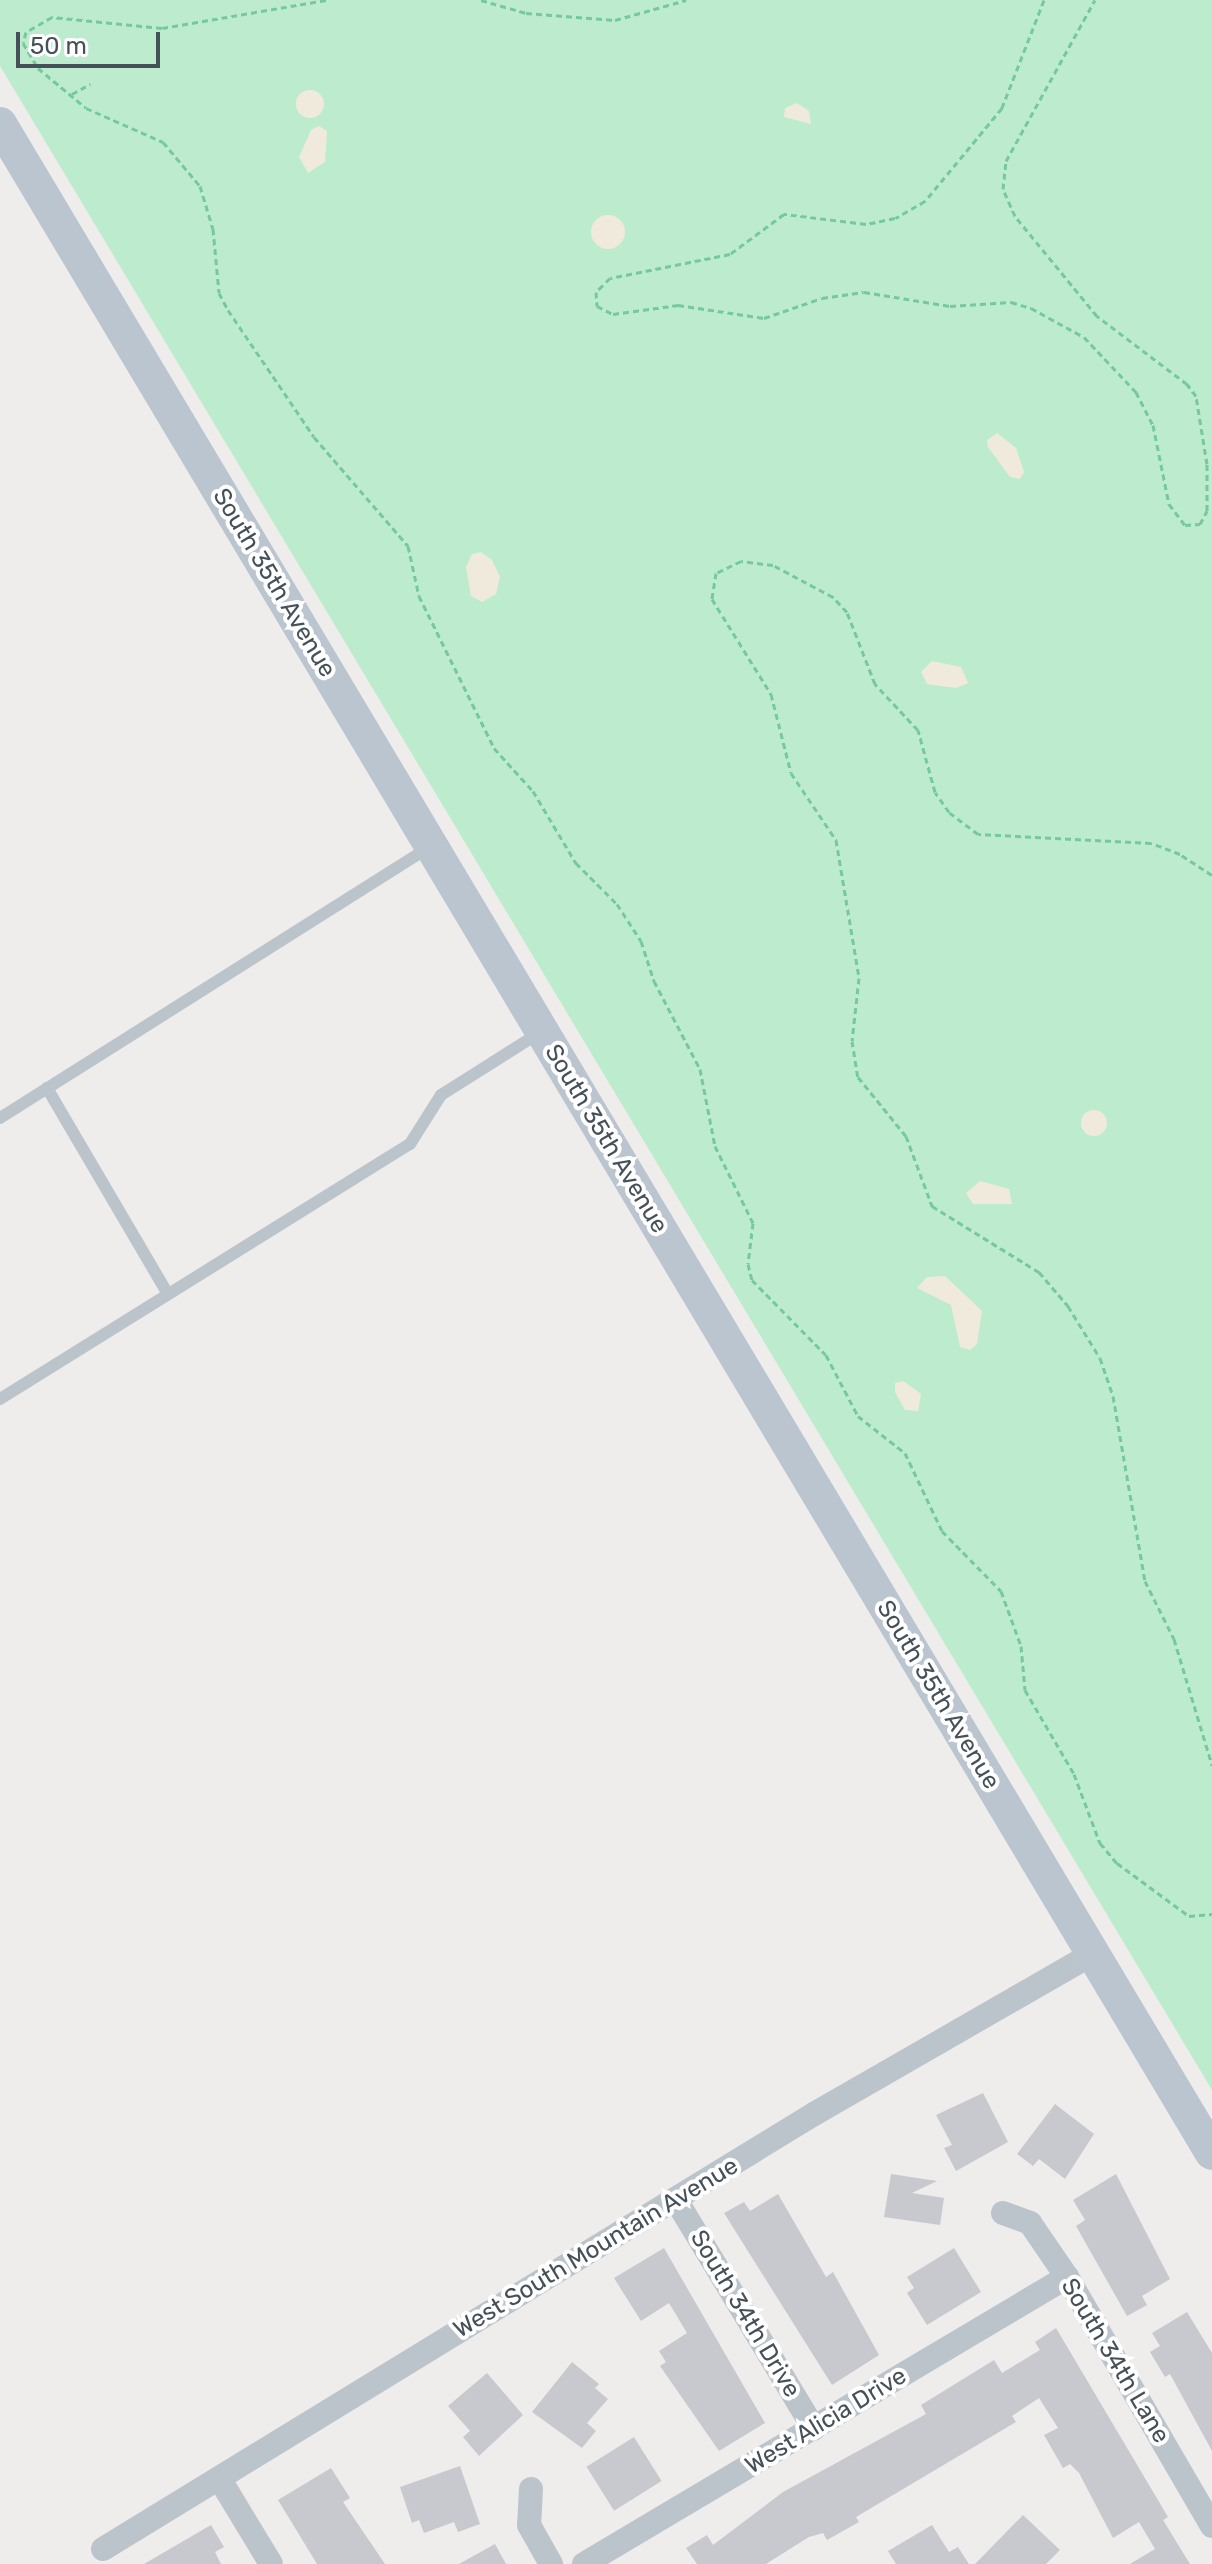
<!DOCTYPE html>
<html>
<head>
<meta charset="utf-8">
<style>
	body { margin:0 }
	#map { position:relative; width:1212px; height:2564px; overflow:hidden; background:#efecec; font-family:Rubik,sans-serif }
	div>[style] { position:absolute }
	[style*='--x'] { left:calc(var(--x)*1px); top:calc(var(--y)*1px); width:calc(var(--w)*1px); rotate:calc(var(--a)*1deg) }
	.green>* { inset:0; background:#bceccd }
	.sand>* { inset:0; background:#f0eadd }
	.round { border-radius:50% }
	.building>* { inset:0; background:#c7c9cf; transform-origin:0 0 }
	.path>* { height:3px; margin-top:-1.5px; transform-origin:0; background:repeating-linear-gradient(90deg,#76c89d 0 6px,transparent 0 10px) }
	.lane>* { height:12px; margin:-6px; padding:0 6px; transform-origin:6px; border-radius:6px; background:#bbc4cb }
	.street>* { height:24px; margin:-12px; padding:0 12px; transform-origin:12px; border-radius:12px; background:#bbc4cb }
	.secondary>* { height:34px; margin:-17px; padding:0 17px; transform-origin:17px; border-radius:17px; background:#bbc5d0 }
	span { translate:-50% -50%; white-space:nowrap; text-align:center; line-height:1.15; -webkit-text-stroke:8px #fff; paint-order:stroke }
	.street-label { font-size:24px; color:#465059 }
	.scale { position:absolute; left:16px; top:32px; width:144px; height:36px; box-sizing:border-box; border:4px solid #465059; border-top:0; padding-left:10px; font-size:24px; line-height:28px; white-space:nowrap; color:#465059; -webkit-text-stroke:6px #fff; paint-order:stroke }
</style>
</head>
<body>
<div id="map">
	<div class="green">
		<i style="clip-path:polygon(0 0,1212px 0,1212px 2090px,0 66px)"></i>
	</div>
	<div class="sand">
		<i class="round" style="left:296px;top:90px;width:28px;height:28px"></i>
		<i style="clip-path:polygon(797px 103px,809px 111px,811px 124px,784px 117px,785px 108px)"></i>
		<i style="clip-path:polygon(319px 126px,327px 131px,325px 162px,308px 173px,299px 157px,311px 130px)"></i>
		<i class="round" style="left:591px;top:215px;width:34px;height:34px"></i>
		<i style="clip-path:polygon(997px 433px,1016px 448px,1024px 472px,1020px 479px,1010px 477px,988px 447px,987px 440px)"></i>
		<i style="clip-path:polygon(481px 552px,492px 560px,500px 577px,496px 594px,482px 602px,471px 596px,466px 567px,472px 554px)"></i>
		<i style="clip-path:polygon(932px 661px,961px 667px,968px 683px,956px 688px,927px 684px,921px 672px)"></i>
		<i class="round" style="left:1081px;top:1110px;width:26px;height:26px"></i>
		<i style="clip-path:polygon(980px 1181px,1009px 1189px,1012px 1204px,973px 1204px,966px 1193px)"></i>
		<i style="clip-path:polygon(945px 1276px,982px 1311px,977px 1344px,970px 1350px,960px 1347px,951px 1305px,917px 1288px,927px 1277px)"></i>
		<i style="clip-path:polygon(903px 1381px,921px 1394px,918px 1411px,905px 1410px,895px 1392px,895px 1383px)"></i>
	</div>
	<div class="building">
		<i style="clip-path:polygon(983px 2093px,1008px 2142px,956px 2171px,944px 2148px,952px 2145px,936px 2115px)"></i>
		<i style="clip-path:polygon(1055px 2104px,1094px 2134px,1065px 2179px,1039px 2159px,1033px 2166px,1017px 2154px)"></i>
		<i style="clip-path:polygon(891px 2174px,937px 2181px,912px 2193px,944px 2198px,940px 2225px,884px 2217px)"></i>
		<i style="clip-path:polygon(1116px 2174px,1170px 2279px,1142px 2296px,1147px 2305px,1127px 2316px,1076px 2226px,1085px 2220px,1073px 2200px)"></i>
		<i style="clip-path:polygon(778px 2194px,826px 2277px,833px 2272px,879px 2355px,832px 2385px,724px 2213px,744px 2202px,750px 2211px)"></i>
		<i style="clip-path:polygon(664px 2248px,765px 2423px,719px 2451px,660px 2366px,666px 2362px,659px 2351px,687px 2333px,669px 2303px,641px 2321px,614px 2278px)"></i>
		<i style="clip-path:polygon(954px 2248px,981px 2292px,927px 2325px,907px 2293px,914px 2288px,907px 2277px)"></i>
		<i style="clip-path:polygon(1187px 2312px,1212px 2353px,1212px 2451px,1170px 2374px,1165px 2377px,1150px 2352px,1160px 2346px,1152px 2333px)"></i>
		<i style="clip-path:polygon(1056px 2328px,1168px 2517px,1163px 2520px,1190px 2564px,1130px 2564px,1155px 2549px,1139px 2522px,1113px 2538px,1079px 2473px,1070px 2464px,1063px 2468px,1044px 2435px,1058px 2428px,1039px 2398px,1012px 2416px,1016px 2422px,856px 2517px,859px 2522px,827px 2540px,823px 2533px,809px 2537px,766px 2564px,697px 2564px,686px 2548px,707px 2535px,713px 2545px,783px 2492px,926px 2414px,921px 2405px,994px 2360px,1002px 2373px,1040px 2350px,1035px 2342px)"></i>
		<i style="clip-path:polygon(572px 2362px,599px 2384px,595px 2388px,608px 2399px,587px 2423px,596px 2431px,582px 2448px,532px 2412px)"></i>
		<i style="clip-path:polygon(487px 2373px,523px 2415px,479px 2456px,463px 2437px,470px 2431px,448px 2406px)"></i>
		<i style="left:634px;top:2437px;width:52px;height:56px;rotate:58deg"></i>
		<i style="clip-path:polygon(460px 2466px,480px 2524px,458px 2532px,454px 2522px,424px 2533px,419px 2520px,412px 2523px,400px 2487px)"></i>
		<i style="clip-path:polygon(331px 2468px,350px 2498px,343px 2502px,385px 2564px,317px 2564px,278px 2500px)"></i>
		<i style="clip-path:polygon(1023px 2515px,1060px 2550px,1046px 2564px,975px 2564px)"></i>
		<i style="clip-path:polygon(211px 2525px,224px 2547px,215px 2552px,221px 2564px,144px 2564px)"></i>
		<i style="clip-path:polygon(932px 2525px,949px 2552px,958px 2547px,969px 2564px,896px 2564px,888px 2551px)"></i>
		<i style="clip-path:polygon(495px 2544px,506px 2564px,459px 2564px)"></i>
	</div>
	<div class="path">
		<i style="--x:326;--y:0;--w:166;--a:170.3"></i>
		<i style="--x:162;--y:28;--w:111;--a:-174.3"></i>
		<i style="--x:52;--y:17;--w:30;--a:150"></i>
		<i style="--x:26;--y:32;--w:11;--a:105"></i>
		<i style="--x:23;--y:43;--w:29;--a:59"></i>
		<i style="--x:38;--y:68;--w:62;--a:39.8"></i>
		<i style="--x:86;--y:108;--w:84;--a:23.8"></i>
		<i style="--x:163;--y:142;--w:57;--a:49.9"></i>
		<i style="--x:200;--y:186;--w:45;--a:73.2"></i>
		<i style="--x:213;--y:229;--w:64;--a:84.6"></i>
		<i style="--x:219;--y:293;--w:19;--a:62"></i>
		<i style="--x:228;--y:310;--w:153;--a:55.9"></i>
		<i style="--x:314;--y:437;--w:144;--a:49.2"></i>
		<i style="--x:408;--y:546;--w:51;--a:77.6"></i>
		<i style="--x:419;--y:596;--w:169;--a:63.7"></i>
		<i style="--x:494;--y:748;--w:58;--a:47.8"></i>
		<i style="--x:533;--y:791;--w:84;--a:59.2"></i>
		<i style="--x:576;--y:863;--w:58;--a:45"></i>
		<i style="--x:617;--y:904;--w:44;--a:57"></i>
		<i style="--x:641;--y:941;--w:42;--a:72"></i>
		<i style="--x:654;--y:981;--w:99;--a:62.4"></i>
		<i style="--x:700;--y:1069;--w:78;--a:79"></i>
		<i style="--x:715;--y:1146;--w:86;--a:63.7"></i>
		<i style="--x:753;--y:1223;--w:41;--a:97"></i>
		<i style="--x:748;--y:1264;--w:16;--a:76"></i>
		<i style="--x:752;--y:1280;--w:105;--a:45.4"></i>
		<i style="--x:826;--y:1355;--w:69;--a:62.3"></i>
		<i style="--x:858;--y:1416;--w:60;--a:38.2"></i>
		<i style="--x:905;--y:1453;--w:86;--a:64.6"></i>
		<i style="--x:942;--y:1531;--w:84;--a:45.5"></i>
		<i style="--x:1001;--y:1591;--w:59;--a:70"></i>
		<i style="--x:1021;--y:1646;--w:44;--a:84.8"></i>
		<i style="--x:1025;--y:1690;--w:97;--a:59.7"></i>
		<i style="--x:1074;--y:1774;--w:74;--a:69.4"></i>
		<i style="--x:1100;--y:1843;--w:26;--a:50"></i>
		<i style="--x:1117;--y:1863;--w:89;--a:36.4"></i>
		<i style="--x:1189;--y:1916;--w:23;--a:-5"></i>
		<i style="--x:481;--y:0;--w:47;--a:16.1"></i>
		<i style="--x:526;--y:13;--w:89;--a:4.5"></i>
		<i style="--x:615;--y:20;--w:74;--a:-15.7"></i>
		<i style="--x:1044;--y:0;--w:116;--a:111.3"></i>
		<i style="--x:1002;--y:108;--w:121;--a:129.6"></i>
		<i style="--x:925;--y:201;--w:34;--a:150"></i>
		<i style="--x:895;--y:218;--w:30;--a:168"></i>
		<i style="--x:866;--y:224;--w:83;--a:-173"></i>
		<i style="--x:784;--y:214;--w:67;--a:143.5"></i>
		<i style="--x:730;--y:254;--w:122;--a:168.7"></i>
		<i style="--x:610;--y:278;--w:20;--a:135"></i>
		<i style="--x:596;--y:292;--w:14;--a:86"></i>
		<i style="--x:597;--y:306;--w:18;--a:27"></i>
		<i style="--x:613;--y:314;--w:66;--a:-7.9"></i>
		<i style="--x:678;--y:305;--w:87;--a:8.6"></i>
		<i style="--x:764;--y:318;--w:61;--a:-19"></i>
		<i style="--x:822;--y:298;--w:42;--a:-8.1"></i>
		<i style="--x:864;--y:292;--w:87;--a:9.2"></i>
		<i style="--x:950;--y:306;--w:61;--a:-3.8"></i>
		<i style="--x:1011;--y:302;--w:21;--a:17"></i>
		<i style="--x:1031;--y:308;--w:60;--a:28.7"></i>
		<i style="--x:1084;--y:337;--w:76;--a:46.6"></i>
		<i style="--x:1136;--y:392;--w:37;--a:63"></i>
		<i style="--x:1153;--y:425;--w:81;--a:78.6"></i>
		<i style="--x:1169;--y:504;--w:26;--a:53"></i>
		<i style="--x:1185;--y:525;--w:15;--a:-4"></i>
		<i style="--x:1200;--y:524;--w:15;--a:-62"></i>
		<i style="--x:1207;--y:511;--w:47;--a:-90"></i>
		<i style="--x:1207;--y:464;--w:69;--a:-99.2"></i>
		<i style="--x:1196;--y:396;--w:15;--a:-127"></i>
		<i style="--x:1187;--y:384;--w:113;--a:-142.9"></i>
		<i style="--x:1097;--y:316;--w:129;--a:-129.4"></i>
		<i style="--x:1015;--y:216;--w:30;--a:-114"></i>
		<i style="--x:1003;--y:189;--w:28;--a:-84"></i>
		<i style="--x:1006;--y:161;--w:184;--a:-61.1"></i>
		<i style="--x:72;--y:94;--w:21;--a:-29"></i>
		<i style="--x:1212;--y:875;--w:38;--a:-147"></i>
		<i style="--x:1180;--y:854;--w:31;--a:-159"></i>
		<i style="--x:1151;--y:843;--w:173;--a:-177"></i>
		<i style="--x:978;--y:834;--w:36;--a:-143"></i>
		<i style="--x:949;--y:812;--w:24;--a:-125"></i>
		<i style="--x:935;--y:792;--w:64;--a:-105.3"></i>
		<i style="--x:918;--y:730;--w:63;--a:-133.1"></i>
		<i style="--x:875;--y:684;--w:77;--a:-111.3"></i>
		<i style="--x:847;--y:612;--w:21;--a:-133"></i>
		<i style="--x:833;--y:597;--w:68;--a:-151.9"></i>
		<i style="--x:773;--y:565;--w:32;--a:-173"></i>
		<i style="--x:741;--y:561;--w:28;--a:154"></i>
		<i style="--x:716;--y:573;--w:26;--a:99"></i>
		<i style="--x:712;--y:599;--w:112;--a:58.2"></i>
		<i style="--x:771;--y:694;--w:81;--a:75.8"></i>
		<i style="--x:791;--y:773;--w:81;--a:56.1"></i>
		<i style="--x:836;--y:840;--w:140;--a:80.5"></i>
		<i style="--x:859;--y:978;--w:63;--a:96.3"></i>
		<i style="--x:852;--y:1041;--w:36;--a:81"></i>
		<i style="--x:858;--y:1077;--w:76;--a:50.9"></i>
		<i style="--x:906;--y:1136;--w:75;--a:69.6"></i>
		<i style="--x:932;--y:1206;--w:126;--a:31.7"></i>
		<i style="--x:1039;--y:1272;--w:45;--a:49.5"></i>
		<i style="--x:1068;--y:1306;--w:61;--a:58.4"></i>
		<i style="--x:1100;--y:1358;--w:40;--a:71.1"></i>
		<i style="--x:1113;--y:1396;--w:188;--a:80.2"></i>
		<i style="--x:1145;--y:1581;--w:65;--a:63.4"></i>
		<i style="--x:1174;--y:1639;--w:132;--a:73.2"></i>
	</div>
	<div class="lane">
		<i style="--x:47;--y:1088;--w:239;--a:59.6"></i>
		<i style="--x:0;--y:1118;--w:506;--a:-32.25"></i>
		<i style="--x:0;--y:1399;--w:483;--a:-31.9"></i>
		<i style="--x:410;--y:1144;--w:58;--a:-57.7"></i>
		<i style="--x:441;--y:1095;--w:116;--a:-32.3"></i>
	</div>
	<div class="street">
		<i style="--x:676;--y:2200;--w:267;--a:58.9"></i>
		<i style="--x:1003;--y:2213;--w:29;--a:20"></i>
		<i style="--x:1030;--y:2223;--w:65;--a:55.6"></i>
		<i style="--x:1067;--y:2277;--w:288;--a:59.8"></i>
		<i style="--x:219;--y:2478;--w:100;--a:58.8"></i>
		<i style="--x:531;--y:2489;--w:36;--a:93"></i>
		<i style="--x:529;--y:2525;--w:45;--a:60.6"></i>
		<i style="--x:103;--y:2549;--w:834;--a:-31.46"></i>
		<i style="--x:814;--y:2114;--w:321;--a:-29.9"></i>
		<i style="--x:584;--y:2564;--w:562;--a:-30.72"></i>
	</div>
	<div class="secondary">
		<i style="--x:0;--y:124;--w:2363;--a:59.15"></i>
	</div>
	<div class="street-label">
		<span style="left:274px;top:583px;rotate:59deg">South 35th Avenue</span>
		<span style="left:606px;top:1139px;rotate:59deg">South 35th Avenue</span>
		<span style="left:938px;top:1695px;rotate:59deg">South 35th Avenue</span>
		<span style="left:596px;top:2248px;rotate:-31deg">West South Mountain Avenue</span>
		<span style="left:745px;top:2314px;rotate:59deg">South 34th Drive</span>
		<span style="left:1115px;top:2361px;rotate:59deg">South 34th Lane</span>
		<span style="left:826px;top:2421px;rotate:-31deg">West Alicia Drive</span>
	</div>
	<div class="scale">50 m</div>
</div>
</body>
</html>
